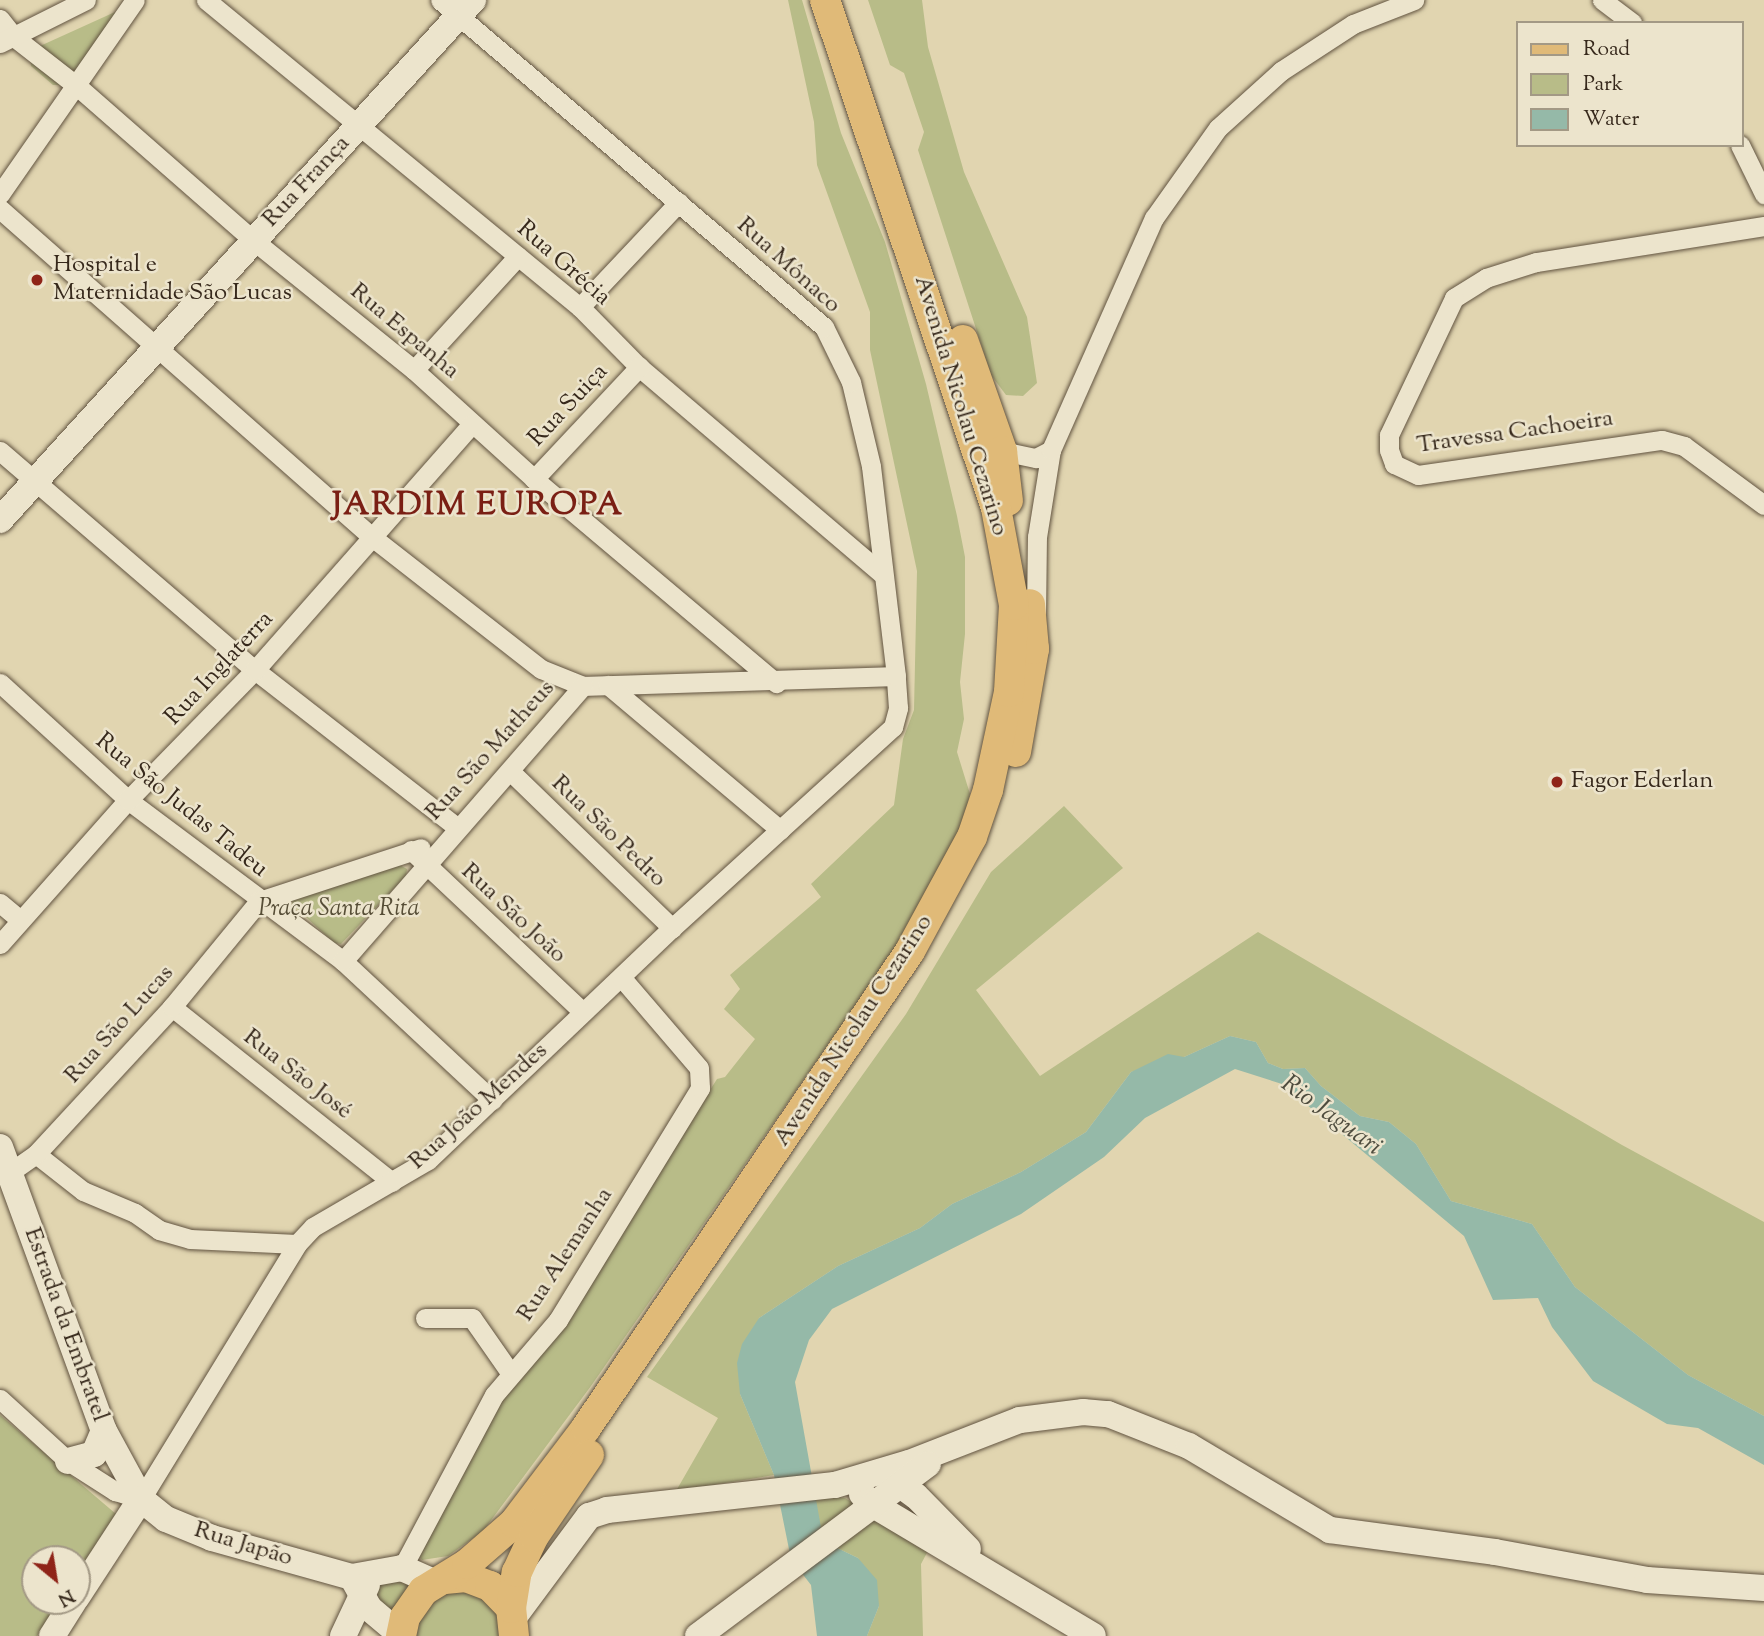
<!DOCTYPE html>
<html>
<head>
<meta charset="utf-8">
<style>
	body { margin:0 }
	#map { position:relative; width:1764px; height:1636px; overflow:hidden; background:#e1d5b0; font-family:"Sorts Mill Goudy",serif }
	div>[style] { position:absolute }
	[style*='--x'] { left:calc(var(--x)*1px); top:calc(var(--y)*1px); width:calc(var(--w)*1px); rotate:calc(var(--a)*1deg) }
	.green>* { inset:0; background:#b8bc88 }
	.water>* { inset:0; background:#95b9a8 }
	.roads { filter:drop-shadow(0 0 2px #615340) drop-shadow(0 0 2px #615340) }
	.street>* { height:19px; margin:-9.5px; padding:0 9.5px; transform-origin:9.5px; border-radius:9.5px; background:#ece4cc }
	.secondary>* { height:26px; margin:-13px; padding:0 13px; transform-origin:13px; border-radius:13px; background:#ece4cc }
	.primary>* { height:30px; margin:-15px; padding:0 15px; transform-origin:15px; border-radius:15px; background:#e0ba78 }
	.dots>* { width:19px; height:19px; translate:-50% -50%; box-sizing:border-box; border:4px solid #ece4cc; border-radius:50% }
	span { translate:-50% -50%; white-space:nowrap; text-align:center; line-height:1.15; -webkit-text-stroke:5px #ece4cc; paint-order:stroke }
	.street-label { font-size:24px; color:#36281b }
	.poi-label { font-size:24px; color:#36281b }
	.left { translate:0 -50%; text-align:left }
	.park-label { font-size:24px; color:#564d36; font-style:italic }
	.water-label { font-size:26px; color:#4e4c3e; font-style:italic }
	.district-label { font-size:32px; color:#7a1f14; font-weight:700; letter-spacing:2px }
	.legend { position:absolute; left:1516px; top:21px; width:228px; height:126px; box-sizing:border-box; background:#ece4cc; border:2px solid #a39985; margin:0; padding:9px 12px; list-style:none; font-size:21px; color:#36281b }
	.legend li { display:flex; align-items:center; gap:14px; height:35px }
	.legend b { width:35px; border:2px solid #a39985 }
	.north { position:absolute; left:21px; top:1545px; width:70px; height:70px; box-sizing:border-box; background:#ece4cc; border:2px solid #a39985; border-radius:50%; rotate:150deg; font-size:19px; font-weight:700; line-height:28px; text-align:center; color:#36281b }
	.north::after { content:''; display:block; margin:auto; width:24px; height:32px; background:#8f2418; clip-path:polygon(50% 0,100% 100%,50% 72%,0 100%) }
</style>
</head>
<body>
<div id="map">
	<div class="green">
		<i style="clip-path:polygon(788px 0,802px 0,841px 133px,885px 242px,926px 384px,957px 516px,965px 557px,965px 634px,960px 682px,964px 719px,957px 752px,970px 794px,964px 821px,937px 887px,591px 1386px,483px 1531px,448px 1556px,422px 1560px,416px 1553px,416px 1543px,516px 1377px,565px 1320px,717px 1079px,725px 1077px,755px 1039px,724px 1009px,740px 989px,730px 975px,821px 897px,811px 884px,894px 805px,903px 739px,914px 710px,917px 571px,870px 350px,870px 312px,817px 165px,814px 122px)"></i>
		<i style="clip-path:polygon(868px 0,922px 0,928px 47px,964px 172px,1027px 317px,1037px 383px,1023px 396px,1006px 395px,991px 375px,918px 150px,924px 132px,904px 73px,890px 65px)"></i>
		<i style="clip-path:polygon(115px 12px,118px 19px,64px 85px,53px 85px,31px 66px,29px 51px)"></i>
		<i style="clip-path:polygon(1064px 806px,1123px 868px,976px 990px,1040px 1076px,1258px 932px,1622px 1145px,1764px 1222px,1764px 1416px,1688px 1375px,1575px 1287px,1532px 1224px,1451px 1201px,1416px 1144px,1389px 1122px,1360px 1116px,1321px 1086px,1305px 1068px,1283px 1069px,1268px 1063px,1256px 1042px,1230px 1036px,1184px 1057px,1131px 1072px,1086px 1132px,1021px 1172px,952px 1204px,920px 1228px,838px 1266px,759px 1318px,740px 1394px,774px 1475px,676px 1491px,718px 1418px,647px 1377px,906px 1014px,991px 872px)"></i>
		<i style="clip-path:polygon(396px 863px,407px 869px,406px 876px,341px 944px,334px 943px,292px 904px,293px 899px)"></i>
		<i style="clip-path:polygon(0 1415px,116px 1514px,77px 1574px,77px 1559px,35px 1559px,35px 1601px,59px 1601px,37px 1636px,0 1636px)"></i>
		<i style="clip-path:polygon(812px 1494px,845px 1498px,929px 1549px,921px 1564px,923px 1636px,867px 1636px,879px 1606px,858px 1558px,831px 1545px,822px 1533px)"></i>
		<i style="clip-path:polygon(421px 1575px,400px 1621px,377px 1598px,376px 1582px)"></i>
		<i style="clip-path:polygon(447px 1586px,492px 1597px,506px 1636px,411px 1636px,411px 1626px)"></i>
	</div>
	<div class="water">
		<i style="clip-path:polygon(1230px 1036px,1256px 1042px,1268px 1063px,1283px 1069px,1305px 1068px,1321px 1086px,1360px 1116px,1389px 1122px,1416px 1144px,1451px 1201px,1532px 1224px,1575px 1287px,1688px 1375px,1764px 1416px,1764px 1465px,1698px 1428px,1667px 1424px,1593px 1381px,1552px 1327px,1538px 1298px,1493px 1300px,1464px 1236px,1282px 1084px,1235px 1069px,1145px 1118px,1104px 1157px,1021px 1214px,832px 1309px,809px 1340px,795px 1382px,822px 1533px,831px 1545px,858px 1558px,877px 1580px,879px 1606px,867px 1636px,817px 1636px,811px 1585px,791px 1559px,774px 1475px,740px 1394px,737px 1363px,742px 1344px,759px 1318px,838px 1266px,920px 1228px,952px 1204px,1021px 1172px,1086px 1132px,1131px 1072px,1168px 1054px,1184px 1057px)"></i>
	</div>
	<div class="roads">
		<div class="street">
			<i style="--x:206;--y:0;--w:484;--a:39.4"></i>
			<i style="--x:580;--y:307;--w:84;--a:45.5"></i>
			<i style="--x:639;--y:367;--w:318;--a:40.4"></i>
			<i style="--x:1602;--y:0;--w:38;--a:37"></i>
			<i style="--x:0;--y:19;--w:23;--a:52"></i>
			<i style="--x:14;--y:37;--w:80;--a:37.9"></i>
			<i style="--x:77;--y:86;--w:234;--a:41.2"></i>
			<i style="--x:253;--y:240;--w:207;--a:38.9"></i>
			<i style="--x:414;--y:370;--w:162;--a:42.2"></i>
			<i style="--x:534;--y:479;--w:317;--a:40.1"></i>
			<i style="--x:0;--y:43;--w:96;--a:-26.6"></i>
			<i style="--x:1740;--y:145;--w:55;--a:63.9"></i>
			<i style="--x:0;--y:194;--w:236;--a:-55.2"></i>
			<i style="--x:0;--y:209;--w:496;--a:41.4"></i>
			<i style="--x:372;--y:537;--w:214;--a:38"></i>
			<i style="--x:541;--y:669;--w:45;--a:22"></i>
			<i style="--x:583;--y:686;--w:313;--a:-1.8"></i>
			<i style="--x:1764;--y:226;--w:231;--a:171"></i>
			<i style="--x:1536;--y:262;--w:52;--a:162.3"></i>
			<i style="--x:1486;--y:278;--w:38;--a:148"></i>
			<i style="--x:1454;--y:298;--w:152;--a:115.4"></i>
			<i style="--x:1389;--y:435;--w:15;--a:90"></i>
			<i style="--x:1389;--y:450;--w:15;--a:70"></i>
			<i style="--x:1394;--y:464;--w:26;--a:25"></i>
			<i style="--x:1418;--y:475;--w:246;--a:-8.2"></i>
			<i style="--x:1662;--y:440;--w:23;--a:15"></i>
			<i style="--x:1684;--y:446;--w:99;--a:36.4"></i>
			<i style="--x:580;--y:307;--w:144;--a:-46.7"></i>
			<i style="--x:414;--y:370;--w:154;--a:-47.6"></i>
			<i style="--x:0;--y:451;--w:336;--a:40.7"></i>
			<i style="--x:255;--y:670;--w:257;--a:37.9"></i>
			<i style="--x:1002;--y:451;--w:35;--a:12"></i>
			<i style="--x:1036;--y:458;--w:17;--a:-28"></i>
			<i style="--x:534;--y:479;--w:154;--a:-46.8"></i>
			<i style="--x:1036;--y:616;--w:79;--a:-89.3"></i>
			<i style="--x:1037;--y:537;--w:88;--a:-80.9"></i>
			<i style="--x:1051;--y:450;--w:254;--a:-66.1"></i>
			<i style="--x:1154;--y:218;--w:110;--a:-54.6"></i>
			<i style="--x:1218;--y:128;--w:85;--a:-42.1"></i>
			<i style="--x:1281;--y:71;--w:86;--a:-33.1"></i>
			<i style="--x:1353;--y:24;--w:66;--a:-21.5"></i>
			<i style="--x:0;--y:683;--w:173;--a:42.4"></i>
			<i style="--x:128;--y:800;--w:269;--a:36.8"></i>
			<i style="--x:343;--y:961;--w:204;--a:43"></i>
			<i style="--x:608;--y:685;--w:225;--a:40.1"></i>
			<i style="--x:510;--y:771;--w:226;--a:44.1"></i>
			<i style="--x:411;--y:850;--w:236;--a:43.3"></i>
			<i style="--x:259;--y:901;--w:170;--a:-18.1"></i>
			<i style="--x:0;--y:903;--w:25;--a:40"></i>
			<i style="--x:0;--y:944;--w:193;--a:-48.4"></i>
			<i style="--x:128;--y:800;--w:182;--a:-45.7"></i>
			<i style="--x:255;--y:670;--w:328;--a:-48.6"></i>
			<i style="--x:343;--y:961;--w:365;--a:-48.9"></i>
			<i style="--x:172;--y:1007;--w:281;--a:38.5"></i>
			<i style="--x:36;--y:1154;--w:60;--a:38.2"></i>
			<i style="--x:83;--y:1191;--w:56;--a:22.9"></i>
			<i style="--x:135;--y:1213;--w:29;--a:35"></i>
			<i style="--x:159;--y:1230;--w:32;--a:16"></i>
			<i style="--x:190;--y:1239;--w:107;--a:2.7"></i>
			<i style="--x:9;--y:1173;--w:33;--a:-35"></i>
			<i style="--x:36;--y:1154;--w:200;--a:-47.2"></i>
			<i style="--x:172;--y:1007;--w:137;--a:-50.6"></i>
			<i style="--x:425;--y:1318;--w:47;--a:0"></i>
			<i style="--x:472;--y:1318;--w:68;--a:55.1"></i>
			<i style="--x:0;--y:1399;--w:92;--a:42.4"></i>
			<i style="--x:68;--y:1461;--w:56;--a:32.6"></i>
			<i style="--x:115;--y:1491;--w:27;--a:17"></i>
			<i style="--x:141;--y:1499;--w:299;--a:-58.5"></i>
			<i style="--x:297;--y:1244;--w:23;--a:-47"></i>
			<i style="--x:313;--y:1227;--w:133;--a:-30.2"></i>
			<i style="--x:428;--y:1160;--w:337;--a:-43.6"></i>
			<i style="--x:672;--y:928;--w:299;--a:-42.3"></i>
			<i style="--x:893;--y:727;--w:20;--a:-75"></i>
			<i style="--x:898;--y:708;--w:32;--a:-94"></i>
			<i style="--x:896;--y:676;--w:211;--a:-96.8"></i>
			<i style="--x:871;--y:466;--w:86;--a:-103.4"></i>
			<i style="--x:851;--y:382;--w:61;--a:-116.1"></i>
			<i style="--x:824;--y:327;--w:504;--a:-139.58"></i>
			<i style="--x:402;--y:1568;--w:196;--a:-62"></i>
			<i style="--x:494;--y:1395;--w:99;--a:-49.5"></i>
			<i style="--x:558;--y:1320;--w:272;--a:-58.5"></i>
			<i style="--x:700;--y:1088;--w:20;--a:-93"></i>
			<i style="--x:699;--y:1068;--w:120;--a:-130.6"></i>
		</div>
		<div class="secondary">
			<i style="--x:0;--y:520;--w:703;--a:-47.71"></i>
			<i style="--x:0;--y:1147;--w:302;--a:69.9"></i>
			<i style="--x:104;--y:1431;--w:77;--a:61.4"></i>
			<i style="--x:141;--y:1499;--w:32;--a:39"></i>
			<i style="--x:166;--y:1519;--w:50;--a:22.4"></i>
			<i style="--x:212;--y:1538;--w:145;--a:15.6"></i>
			<i style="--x:68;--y:1461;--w:27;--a:-15"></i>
			<i style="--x:94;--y:1454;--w:25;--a:-67"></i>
			<i style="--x:888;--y:1476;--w:34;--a:36"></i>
			<i style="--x:916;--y:1496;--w:74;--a:45.5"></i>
			<i style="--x:862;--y:1494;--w:14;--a:45"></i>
			<i style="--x:872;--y:1504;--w:257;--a:30.8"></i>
			<i style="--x:352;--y:1577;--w:51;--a:-10.2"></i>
			<i style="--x:402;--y:1568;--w:35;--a:24"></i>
			<i style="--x:352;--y:1577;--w:35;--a:61"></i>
			<i style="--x:369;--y:1608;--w:42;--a:40.2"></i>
			<i style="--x:77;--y:1597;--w:117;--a:-56.9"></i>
			<i style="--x:514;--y:1617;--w:126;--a:-53.4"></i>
			<i style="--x:589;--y:1516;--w:19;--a:-18"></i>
			<i style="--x:607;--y:1510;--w:229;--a:-6.3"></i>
			<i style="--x:835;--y:1485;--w:77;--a:-16.6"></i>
			<i style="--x:909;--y:1463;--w:119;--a:-21.2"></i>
			<i style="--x:1020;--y:1420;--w:64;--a:-7.2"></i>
			<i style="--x:1083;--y:1412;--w:25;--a:5"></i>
			<i style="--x:1108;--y:1414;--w:87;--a:21.6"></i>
			<i style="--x:1189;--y:1446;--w:164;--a:30.8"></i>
			<i style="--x:1330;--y:1530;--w:166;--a:7.6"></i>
			<i style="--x:1495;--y:1552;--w:155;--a:10.4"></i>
			<i style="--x:1647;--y:1580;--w:117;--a:3.9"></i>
			<i style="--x:52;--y:1636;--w:41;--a:-57.8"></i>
			<i style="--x:343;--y:1636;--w:56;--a:-64.8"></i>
			<i style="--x:698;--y:1636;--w:287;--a:-36.8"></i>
		</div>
		<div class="primary">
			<i style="--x:963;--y:340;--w:118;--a:70.6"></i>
			<i style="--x:1002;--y:451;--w:50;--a:83.2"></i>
			<i style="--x:1016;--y:752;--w:105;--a:-80.1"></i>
			<i style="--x:1034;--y:649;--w:45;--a:-95.1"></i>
			<i style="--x:445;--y:1579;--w:21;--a:-5"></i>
			<i style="--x:466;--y:1577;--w:26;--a:21"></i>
			<i style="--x:490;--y:1586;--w:30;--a:46"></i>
			<i style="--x:401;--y:1636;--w:19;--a:-78"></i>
			<i style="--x:405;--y:1617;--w:32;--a:-55"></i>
			<i style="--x:423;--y:1591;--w:52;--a:-31.5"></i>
			<i style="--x:467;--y:1564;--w:62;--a:-41.1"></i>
			<i style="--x:514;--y:1523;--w:119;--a:-52.8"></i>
			<i style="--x:586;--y:1428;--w:577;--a:-55.81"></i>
			<i style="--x:910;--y:951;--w:130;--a:-61.5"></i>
			<i style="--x:972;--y:837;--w:50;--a:-71.2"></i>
			<i style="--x:988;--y:790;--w:100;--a:-77.9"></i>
			<i style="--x:1009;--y:692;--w:87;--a:-86.7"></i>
			<i style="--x:1014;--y:605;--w:99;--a:-100.5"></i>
			<i style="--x:996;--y:508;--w:536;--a:-108.6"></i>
			<i style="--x:514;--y:1636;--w:28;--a:-96"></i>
			<i style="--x:511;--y:1608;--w:36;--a:-81"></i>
			<i style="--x:517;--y:1572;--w:40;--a:-65"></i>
			<i style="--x:534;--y:1536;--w:98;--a:-55.8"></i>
		</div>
	</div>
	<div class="dots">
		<i style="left:37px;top:280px;background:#8f2418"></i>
		<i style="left:1557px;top:782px;background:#8f2418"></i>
	</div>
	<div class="street-label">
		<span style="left:307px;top:182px;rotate:-47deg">Rua França</span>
		<span style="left:563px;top:264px;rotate:41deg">Rua Grécia</span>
		<span style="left:788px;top:266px;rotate:42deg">Rua Mônaco</span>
		<span style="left:404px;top:332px;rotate:40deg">Rua Espanha</span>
		<span style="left:569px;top:406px;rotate:-47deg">Rua Suiça</span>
		<span style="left:960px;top:406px;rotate:73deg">Avenida Nicolau Cezarino</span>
		<span style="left:1515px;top:433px;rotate:-8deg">Travessa Cachoeira</span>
		<span style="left:220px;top:669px;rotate:-47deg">Rua Inglaterra</span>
		<span style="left:491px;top:751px;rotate:-48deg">Rua São Matheus</span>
		<span style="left:181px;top:806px;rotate:39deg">Rua São Judas Tadeu</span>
		<span style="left:608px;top:832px;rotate:44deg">Rua São Pedro</span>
		<span style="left:513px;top:914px;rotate:43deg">Rua São João</span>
		<span style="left:120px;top:1025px;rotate:-48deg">Rua São Lucas</span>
		<span style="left:854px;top:1031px;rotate:-57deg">Avenida Nicolau Cezarino</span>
		<span style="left:297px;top:1075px;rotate:38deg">Rua São José</span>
		<span style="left:479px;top:1107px;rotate:-42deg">Rua João Mendes</span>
		<span style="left:566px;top:1255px;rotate:-57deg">Rua Alemanha</span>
		<span style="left:65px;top:1325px;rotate:70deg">Estrada da Embratel</span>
		<span style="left:243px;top:1545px;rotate:17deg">Rua Japão</span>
	</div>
	<div class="poi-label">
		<span class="left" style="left:53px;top:280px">Hospital e<br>Maternidade São Lucas</span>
		<span class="left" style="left:1571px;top:782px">Fagor Ederlan</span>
	</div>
	<div class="park-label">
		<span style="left:339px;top:910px">Praça Santa Rita</span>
	</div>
	<div class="water-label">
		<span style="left:1331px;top:1116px;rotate:36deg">Rio Jaguari</span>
	</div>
	<div class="district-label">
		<span style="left:478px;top:506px">JARDIM EUROPA</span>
	</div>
	<ul class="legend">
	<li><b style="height:9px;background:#e0ba78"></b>Road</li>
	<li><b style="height:19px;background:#b8bc88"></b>Park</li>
	<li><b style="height:19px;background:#95b9a8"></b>Water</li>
	</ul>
	<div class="north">N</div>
</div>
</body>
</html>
